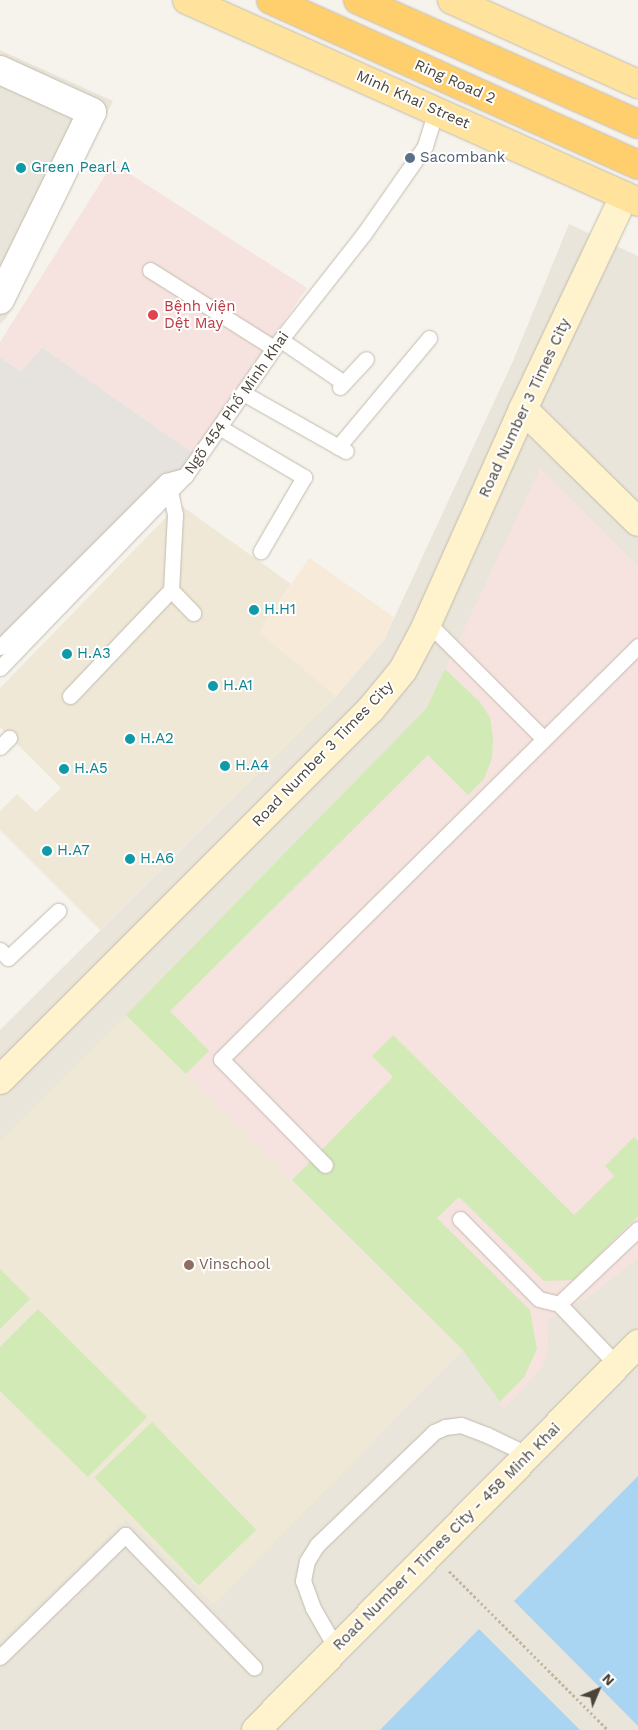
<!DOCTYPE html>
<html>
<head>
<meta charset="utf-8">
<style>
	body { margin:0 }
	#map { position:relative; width:638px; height:1730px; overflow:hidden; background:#f6f3ec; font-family:"Work Sans",sans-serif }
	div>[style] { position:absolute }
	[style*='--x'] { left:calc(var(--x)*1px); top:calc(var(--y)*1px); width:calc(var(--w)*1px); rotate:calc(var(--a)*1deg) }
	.residential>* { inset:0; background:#eae5da }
	.commercial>* { inset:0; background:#f7ead8 }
	.industrial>* { inset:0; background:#e6e2dd }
	.education>* { inset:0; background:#efe8d6 }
	.medical>* { inset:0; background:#f6e3e0 }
	.green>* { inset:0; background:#d2eab5; transform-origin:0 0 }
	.water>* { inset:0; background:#a9d4f2 }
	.path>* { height:3px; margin-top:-1.5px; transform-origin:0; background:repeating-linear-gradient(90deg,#c4b79f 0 2.5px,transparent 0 5px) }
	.roads { filter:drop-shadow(0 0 1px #c2bbae) drop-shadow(0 0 1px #c2bbae) }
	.lane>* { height:15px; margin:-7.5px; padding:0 7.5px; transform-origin:7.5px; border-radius:7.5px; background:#fff }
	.street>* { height:28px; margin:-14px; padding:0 14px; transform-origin:14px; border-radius:14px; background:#fff }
	.secondary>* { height:28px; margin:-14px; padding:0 14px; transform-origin:14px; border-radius:14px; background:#fff3cd }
	.primary>* { height:28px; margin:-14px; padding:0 14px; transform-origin:14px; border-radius:14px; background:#ffe39c }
	.highway>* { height:28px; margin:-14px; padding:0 14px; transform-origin:14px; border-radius:14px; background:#ffcf6e }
	.dots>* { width:14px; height:14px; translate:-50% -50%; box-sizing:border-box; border:2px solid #fff; border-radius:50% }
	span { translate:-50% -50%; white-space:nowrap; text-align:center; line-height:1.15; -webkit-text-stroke:4px #fff; paint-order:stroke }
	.street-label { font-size:15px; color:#4b4439 }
	.service-label { font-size:15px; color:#4e5e75 }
	.left { translate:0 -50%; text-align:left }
	.culture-label { font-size:15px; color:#0d838f }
	.health-label { font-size:15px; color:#be3a42 }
	.education-label { font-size:15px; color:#785e54 }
	.north { position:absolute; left:573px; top:1665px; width:50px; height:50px; -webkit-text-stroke:4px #fff; paint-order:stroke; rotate:45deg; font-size:14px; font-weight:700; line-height:20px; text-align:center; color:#4b4439 }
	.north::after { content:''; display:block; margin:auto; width:18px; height:22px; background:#4b4439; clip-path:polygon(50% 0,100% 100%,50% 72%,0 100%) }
</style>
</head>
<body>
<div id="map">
	<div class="residential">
		<i style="clip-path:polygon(0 50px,113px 101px,7px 317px,0 324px)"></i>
		<i style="clip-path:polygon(569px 224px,638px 256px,638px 1730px,0 1730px,0 1030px,336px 696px,384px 640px,513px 361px)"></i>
	</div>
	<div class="commercial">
		<i style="clip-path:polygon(309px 558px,394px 617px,384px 640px,336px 696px,259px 632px)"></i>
	</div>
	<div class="industrial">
		<i style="clip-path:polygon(42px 347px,193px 453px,170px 485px,0 656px,0 357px,21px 371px)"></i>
	</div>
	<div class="education">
		<i style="clip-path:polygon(179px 504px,291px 584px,259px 632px,336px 696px,100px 930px,0 830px,0 811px,17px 794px,36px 812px,61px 788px,0 727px,0 688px)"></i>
		<i style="clip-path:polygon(126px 1015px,463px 1350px,214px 1604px,126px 1519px,0 1641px,0 1142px)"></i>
	</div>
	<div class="medical">
		<i style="clip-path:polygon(113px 163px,307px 288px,193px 453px,42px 347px,21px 371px,0 357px,0 342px)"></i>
		<i style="clip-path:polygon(540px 469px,638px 566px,638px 1258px,591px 1295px,547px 1321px,548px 1348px,542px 1368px,504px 1408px,463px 1350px,126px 1015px,426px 709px)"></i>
	</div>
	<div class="green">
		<i style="clip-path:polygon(445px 669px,479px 701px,490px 717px,493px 738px,492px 758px,484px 779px,468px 795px,428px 755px,170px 1011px,209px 1051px,186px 1074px,126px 1015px,426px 709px)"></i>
		<i style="clip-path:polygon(393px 1035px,574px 1215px,614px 1176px,605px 1166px,634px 1137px,638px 1141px,638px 1216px,573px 1280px,544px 1281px,459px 1197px,437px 1218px,530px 1310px,537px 1349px,524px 1377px,500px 1402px,463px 1350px,292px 1180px,393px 1077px,372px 1056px)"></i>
		<i style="clip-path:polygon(0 1269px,30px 1299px,0 1329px)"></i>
		<i style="clip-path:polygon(38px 1309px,147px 1417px,88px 1477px,0 1391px,0 1347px)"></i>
		<i style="left:152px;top:1422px;width:150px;height:80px;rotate:46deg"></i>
	</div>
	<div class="water">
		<i style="clip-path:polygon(638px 1476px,638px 1726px,514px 1601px)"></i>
		<i style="clip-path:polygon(479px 1629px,580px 1730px,380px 1730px)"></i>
	</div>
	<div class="path">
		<i style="--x:449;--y:1571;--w:225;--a:45"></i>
	</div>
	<div class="roads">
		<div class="lane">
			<i style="--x:150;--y:270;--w:146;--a:32.2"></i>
			<i style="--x:281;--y:340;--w:76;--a:34.3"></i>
			<i style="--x:340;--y:387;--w:38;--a:-47"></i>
			<i style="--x:243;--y:393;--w:118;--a:29.4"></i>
			<i style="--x:219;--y:427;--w:99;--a:30.5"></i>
			<i style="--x:304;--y:477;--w:86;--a:120.2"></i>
			<i style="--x:338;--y:447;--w:142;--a:-50.1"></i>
			<i style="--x:170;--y:491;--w:24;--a:78"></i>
			<i style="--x:175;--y:514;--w:76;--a:93"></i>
			<i style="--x:171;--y:590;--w:32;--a:46"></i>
			<i style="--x:427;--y:622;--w:164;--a:45"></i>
			<i style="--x:0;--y:647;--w:235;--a:-45"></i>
			<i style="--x:166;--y:481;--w:20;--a:-15"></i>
			<i style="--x:0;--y:668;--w:267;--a:-46.1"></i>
			<i style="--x:185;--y:476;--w:156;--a:-55.2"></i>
			<i style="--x:274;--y:348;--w:144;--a:-51.8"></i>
			<i style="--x:363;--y:235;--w:108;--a:-55.1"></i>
			<i style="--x:425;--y:146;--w:37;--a:-73"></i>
			<i style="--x:70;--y:696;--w:146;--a:-46.4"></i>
			<i style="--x:0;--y:747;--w:13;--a:-45"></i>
			<i style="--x:0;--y:950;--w:11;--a:45"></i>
			<i style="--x:8;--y:958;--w:69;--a:-43.2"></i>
			<i style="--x:325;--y:1165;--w:148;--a:-134.5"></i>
			<i style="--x:221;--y:1059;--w:587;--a:-44.72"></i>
			<i style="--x:460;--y:1219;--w:112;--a:45.4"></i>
			<i style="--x:539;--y:1299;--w:21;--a:14"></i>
			<i style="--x:559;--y:1304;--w:84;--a:46.4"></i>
			<i style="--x:559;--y:1304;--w:109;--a:-43.5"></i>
			<i style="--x:336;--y:1648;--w:46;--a:-119.9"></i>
			<i style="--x:313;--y:1608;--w:29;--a:-110"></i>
			<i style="--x:303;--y:1581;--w:20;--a:-79"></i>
			<i style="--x:307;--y:1561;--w:19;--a:-58"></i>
			<i style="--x:317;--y:1545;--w:163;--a:-44"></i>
			<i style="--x:434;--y:1432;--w:12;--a:-24"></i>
			<i style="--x:445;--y:1427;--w:16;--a:-7"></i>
			<i style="--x:461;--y:1425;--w:28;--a:21"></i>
			<i style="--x:487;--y:1435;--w:47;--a:25.5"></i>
			<i style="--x:0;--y:1657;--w:175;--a:-44.3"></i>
			<i style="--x:125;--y:1535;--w:185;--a:45.7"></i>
		</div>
		<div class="street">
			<i style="--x:0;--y:70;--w:101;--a:24.5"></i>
			<i style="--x:92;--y:112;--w:209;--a:116.1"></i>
		</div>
		<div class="secondary">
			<i style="--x:523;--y:409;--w:161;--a:44.5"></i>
			<i style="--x:0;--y:1080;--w:525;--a:-45"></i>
			<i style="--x:371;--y:709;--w:50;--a:-50.6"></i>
			<i style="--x:403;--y:670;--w:40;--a:-62"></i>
			<i style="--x:422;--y:635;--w:248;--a:-65.9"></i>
			<i style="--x:523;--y:409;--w:236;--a:-64.6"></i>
			<i style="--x:256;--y:1730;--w:543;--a:-45.3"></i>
		</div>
		<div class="primary">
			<i style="--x:187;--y:0;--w:494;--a:24.1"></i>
			<i style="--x:452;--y:0;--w:204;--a:24.3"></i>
		</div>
		<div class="highway">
			<i style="--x:271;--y:0;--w:402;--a:24.2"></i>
			<i style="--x:358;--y:0;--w:306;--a:23.9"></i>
		</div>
	</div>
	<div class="dots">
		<i style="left:410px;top:158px;background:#5c6f8a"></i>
		<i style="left:21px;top:168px;background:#0f9aa8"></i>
		<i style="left:153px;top:315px;background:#e0444e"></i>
		<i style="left:254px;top:610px;background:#0f9aa8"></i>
		<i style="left:67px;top:654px;background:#0f9aa8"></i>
		<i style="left:213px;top:686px;background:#0f9aa8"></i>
		<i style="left:130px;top:739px;background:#0f9aa8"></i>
		<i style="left:225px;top:766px;background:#0f9aa8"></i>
		<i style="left:64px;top:769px;background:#0f9aa8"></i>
		<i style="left:47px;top:851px;background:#0f9aa8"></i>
		<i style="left:130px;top:859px;background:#0f9aa8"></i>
		<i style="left:189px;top:1265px;background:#8d6e63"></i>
	</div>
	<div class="street-label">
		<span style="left:455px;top:82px;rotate:24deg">Ring Road 2</span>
		<span style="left:413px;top:100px;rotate:24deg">Minh Khai Street</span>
		<span style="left:237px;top:403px;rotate:-55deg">Ngõ 454 Phố Minh Khai</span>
		<span style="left:525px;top:408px;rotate:-65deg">Road Number 3 Times City</span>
		<span style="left:323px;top:754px;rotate:-46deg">Road Number 3 Times City</span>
		<span style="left:447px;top:1537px;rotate:-45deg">Road Number 1 Times City - 458 Minh Khai</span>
	</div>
	<div class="service-label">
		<span class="left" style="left:420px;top:158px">Sacombank</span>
	</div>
	<div class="culture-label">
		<span class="left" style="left:31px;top:168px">Green Pearl A</span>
		<span class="left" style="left:264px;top:610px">H.H1</span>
		<span class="left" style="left:77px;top:654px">H.A3</span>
		<span class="left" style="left:223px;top:686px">H.A1</span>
		<span class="left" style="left:140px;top:739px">H.A2</span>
		<span class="left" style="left:235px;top:766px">H.A4</span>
		<span class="left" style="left:74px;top:769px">H.A5</span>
		<span class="left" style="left:57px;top:851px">H.A7</span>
		<span class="left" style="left:140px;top:859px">H.A6</span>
	</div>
	<div class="health-label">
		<span class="left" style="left:164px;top:315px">Bệnh viện<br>Dệt May</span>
	</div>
	<div class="education-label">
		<span class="left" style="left:199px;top:1265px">Vinschool</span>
	</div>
	<div class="north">N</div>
</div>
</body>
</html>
